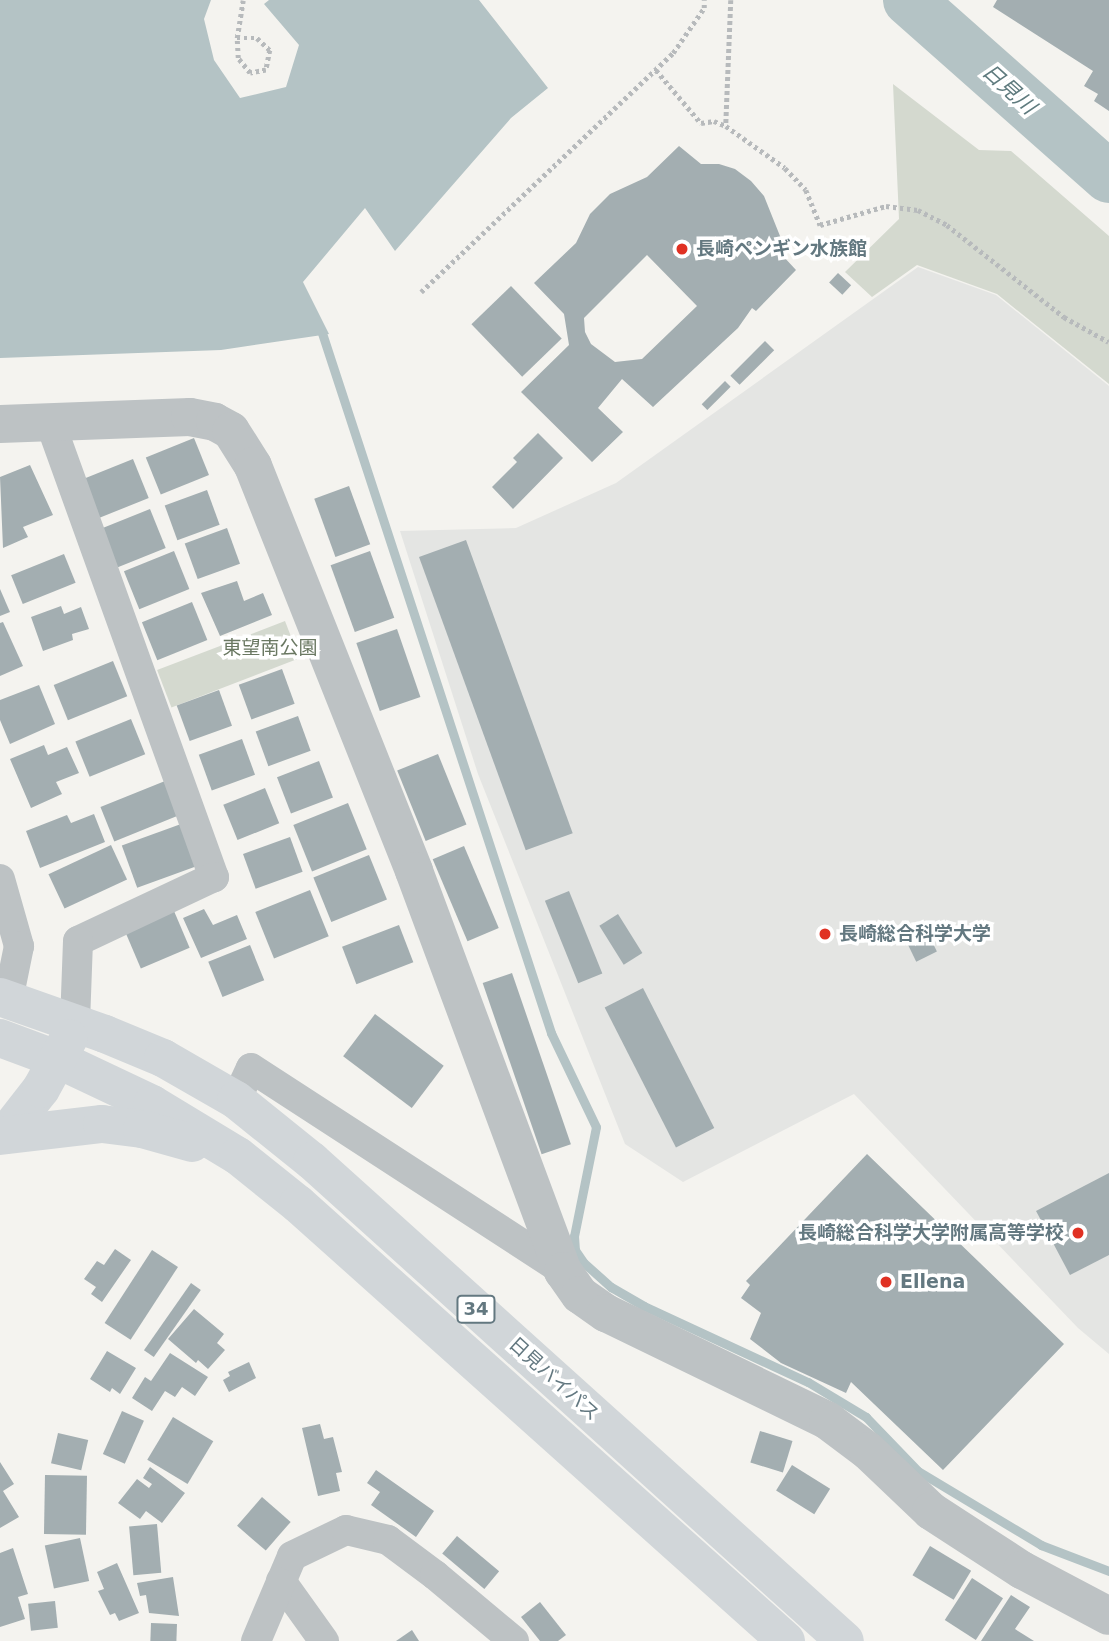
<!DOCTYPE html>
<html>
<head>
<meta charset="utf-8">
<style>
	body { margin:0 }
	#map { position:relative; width:1109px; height:1641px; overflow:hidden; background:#f4f3ef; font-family:"DejaVu Sans","Noto Sans JP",sans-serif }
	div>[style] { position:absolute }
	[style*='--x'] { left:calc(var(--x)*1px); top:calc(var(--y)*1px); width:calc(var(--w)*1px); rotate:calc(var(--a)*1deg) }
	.built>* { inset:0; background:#e4e5e3 }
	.green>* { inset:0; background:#d4d9cf; transform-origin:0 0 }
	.water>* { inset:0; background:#b4c3c5 }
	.stream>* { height:9px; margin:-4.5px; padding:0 4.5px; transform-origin:4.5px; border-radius:4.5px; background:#b4c3c5 }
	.river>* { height:52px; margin:-26px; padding:0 26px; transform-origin:26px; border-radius:26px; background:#b4c3c5 }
	.building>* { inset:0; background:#a3aeb1; transform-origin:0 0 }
	.path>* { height:4.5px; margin-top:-2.25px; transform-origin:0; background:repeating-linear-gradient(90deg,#b7babc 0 3.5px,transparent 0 7px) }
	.minor>* { height:30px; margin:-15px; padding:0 15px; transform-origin:15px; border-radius:15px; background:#bdc2c4 }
	.tertiary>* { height:38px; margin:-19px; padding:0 19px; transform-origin:19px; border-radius:19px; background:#bdc2c4 }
	.trunk>* { height:38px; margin:-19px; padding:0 19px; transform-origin:19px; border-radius:19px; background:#d1d6d9 }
	.dots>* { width:19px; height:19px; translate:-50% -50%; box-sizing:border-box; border:4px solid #fff; border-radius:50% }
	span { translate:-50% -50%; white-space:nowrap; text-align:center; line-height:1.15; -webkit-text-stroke:7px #fff; paint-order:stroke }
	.shield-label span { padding:2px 5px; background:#fff; border:2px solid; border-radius:5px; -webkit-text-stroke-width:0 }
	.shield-label { font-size:18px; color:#637880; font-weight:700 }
	.poi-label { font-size:19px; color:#637880; font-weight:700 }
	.left { translate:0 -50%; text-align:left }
	.right { translate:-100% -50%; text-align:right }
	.park-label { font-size:19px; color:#6a7862 }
	.street-label { font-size:19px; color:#637880 }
	.water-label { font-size:21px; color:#5f7b7e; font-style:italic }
</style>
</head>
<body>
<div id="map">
	<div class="built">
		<i style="clip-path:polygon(918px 267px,996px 295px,1109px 386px,1109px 1354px,1078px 1328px,854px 1094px,683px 1182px,625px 1144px,478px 774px,400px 531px,516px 528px,616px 483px)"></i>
	</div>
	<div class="green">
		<i style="clip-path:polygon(893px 84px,979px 150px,1011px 151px,1109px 236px,1109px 384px,997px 294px,917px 265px,872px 297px,845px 272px,899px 219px)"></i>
		<i style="left:285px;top:621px;width:40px;height:137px;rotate:69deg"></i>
	</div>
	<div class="water">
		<i style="clip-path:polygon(0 0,211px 0,204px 19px,214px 60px,240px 98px,286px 87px,299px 45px,264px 4px,269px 0,479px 0,548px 88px,511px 118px,395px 251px,365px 208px,303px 282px,329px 334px,221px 350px,0 358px)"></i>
	</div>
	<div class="stream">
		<i style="--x:322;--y:333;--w:737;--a:71.88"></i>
		<i style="--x:551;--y:1033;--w:104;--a:64.4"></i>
		<i style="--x:596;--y:1127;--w:111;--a:101.4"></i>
		<i style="--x:574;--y:1236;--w:14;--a:86"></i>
		<i style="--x:575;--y:1250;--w:14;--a:56"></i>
		<i style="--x:583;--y:1262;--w:38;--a:42"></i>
		<i style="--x:611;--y:1287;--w:38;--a:30"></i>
		<i style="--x:644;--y:1306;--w:181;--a:24.9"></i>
		<i style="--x:808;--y:1382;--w:68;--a:31.1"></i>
		<i style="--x:866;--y:1417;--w:75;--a:46.1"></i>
		<i style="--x:918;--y:1471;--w:144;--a:31"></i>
		<i style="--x:1041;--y:1545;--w:73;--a:20.9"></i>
	</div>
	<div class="river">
		<i style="--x:909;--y:0;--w:267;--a:41.5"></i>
	</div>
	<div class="building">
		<i style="clip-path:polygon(997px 0,1109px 0,1109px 111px,1094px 101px,1098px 94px,1084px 86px,1093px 71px,993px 7px)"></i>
		<i style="clip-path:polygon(evenodd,679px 146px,701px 164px,719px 164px,735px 169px,751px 181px,764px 196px,782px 241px,783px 256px,796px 270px,756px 311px,752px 308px,738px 328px,653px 407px,622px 379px,598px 408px,623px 432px,592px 462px,521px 392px,569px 345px,564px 314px,534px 283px,576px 243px,590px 214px,610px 194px,647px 177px,679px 146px,647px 255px,697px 306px,642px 359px,615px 362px,591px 344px,585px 332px,584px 318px,647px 255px)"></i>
		<i style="left:838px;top:273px;width:18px;height:13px;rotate:43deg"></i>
		<i style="left:511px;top:286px;width:73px;height:55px;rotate:46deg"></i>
		<i style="left:765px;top:341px;width:13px;height:49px;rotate:45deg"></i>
		<i style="left:725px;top:381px;width:8px;height:33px;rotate:45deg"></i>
		<i style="clip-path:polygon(538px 433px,563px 458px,513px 509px,492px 487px,517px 462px,513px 458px)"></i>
		<i style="left:194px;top:438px;width:40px;height:52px;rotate:68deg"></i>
		<i style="left:133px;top:459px;width:42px;height:53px;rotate:68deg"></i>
		<i style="clip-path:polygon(30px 465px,53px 515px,23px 527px,28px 537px,3px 548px,0 477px)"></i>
		<i style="left:349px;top:486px;width:62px;height:37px;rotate:70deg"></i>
		<i style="left:207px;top:490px;width:37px;height:45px;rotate:70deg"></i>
		<i style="left:150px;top:509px;width:42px;height:53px;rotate:68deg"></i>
		<i style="left:227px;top:528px;width:38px;height:45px;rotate:70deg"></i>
		<i style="left:466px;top:540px;width:312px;height:50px;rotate:70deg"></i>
		<i style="left:174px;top:551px;width:41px;height:54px;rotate:68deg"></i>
		<i style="left:370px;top:551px;width:71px;height:42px;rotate:70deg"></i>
		<i style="left:64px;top:554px;width:31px;height:57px;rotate:68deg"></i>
		<i style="clip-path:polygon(237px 581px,244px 601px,263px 593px,272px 615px,220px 636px,201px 593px)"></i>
		<i style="clip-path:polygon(0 589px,10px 612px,0 616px)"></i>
		<i style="left:192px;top:602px;width:41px;height:54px;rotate:68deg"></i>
		<i style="clip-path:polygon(61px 606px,64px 614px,81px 607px,89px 629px,72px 634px,73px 640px,43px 651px,31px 617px)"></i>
		<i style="clip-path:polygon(3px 622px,23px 666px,0 676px,0 623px)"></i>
		<i style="left:397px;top:629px;width:72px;height:43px;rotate:71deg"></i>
		<i style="left:113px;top:661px;width:38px;height:64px;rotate:68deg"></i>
		<i style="left:282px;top:669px;width:37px;height:46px;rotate:70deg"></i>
		<i style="clip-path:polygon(39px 685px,55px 724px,10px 744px,0 720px,0 700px)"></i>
		<i style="left:219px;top:690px;width:38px;height:45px;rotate:70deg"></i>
		<i style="left:298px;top:716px;width:37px;height:45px;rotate:70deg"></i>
		<i style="left:131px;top:719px;width:38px;height:60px;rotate:68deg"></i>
		<i style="left:242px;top:739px;width:38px;height:46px;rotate:70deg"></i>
		<i style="clip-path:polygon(44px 745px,48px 755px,67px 747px,79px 773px,56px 782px,62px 794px,31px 808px,10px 759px)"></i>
		<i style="left:438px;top:754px;width:76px;height:44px;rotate:68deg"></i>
		<i style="left:319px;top:761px;width:39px;height:45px;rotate:69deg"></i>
		<i style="left:170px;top:779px;width:37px;height:75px;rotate:68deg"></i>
		<i style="left:265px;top:788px;width:38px;height:45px;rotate:68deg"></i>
		<i style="left:348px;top:803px;width:50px;height:59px;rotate:68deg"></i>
		<i style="clip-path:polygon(94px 814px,105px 842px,40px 868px,26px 831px,67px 815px,71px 823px)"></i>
		<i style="left:181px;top:824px;width:45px;height:63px;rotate:70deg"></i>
		<i style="left:290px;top:837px;width:37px;height:50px;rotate:70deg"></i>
		<i style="left:111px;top:845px;width:38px;height:69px;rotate:65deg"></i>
		<i style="left:464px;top:846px;width:89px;height:34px;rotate:67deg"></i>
		<i style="left:369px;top:855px;width:48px;height:60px;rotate:68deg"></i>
		<i style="left:310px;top:890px;width:50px;height:59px;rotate:68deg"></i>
		<i style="left:569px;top:891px;width:89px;height:26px;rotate:68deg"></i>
		<i style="clip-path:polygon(204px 909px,213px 925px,237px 915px,247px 939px,201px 958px,183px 918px)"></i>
		<i style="left:174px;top:911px;width:40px;height:53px;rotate:67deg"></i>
		<i style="left:618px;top:914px;width:46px;height:22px;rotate:58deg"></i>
		<i style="left:922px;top:921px;width:34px;height:23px;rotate:64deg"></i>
		<i style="left:399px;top:925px;width:40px;height:61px;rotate:69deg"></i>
		<i style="left:250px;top:945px;width:38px;height:45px;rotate:68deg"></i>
		<i style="left:512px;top:973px;width:181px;height:31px;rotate:71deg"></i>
		<i style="left:643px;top:988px;width:157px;height:43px;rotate:63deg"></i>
		<i style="left:375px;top:1014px;width:86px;height:53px;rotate:37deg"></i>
		<i style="clip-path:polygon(867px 1154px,1064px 1344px,943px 1470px,851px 1382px,846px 1393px,781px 1363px,750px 1339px,761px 1313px,741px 1298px,750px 1285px,746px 1281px)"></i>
		<i style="clip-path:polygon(1109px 1173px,1109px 1255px,1070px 1275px,1036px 1211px)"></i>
		<i style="clip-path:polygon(115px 1249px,131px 1260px,102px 1302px,91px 1294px,96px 1287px,84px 1279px,97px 1261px,104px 1265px)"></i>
		<i style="left:152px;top:1250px;width:31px;height:87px;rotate:33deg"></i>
		<i style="left:191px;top:1283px;width:12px;height:82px;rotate:35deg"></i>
		<i style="clip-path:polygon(194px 1309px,224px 1334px,217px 1343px,225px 1350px,208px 1369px,198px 1360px,196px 1363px,168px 1339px)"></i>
		<i style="clip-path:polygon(107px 1351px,136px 1368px,120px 1394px,112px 1388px,110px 1392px,90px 1379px)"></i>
		<i style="clip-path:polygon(170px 1353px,208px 1377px,195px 1396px,182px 1387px,175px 1397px,165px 1391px,152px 1411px,132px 1398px,145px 1377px,151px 1381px)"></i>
		<i style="clip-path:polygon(249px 1362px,256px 1378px,229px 1392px,223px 1380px,230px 1376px,228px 1372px)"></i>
		<i style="left:122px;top:1411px;width:24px;height:47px;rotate:24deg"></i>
		<i style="left:173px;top:1417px;width:47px;height:50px;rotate:31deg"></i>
		<i style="clip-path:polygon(320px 1424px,324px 1439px,333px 1437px,342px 1472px,336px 1473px,340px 1491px,318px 1496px,302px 1428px)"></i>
		<i style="left:760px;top:1431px;width:34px;height:33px;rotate:17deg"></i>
		<i style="left:58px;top:1433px;width:31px;height:31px;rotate:13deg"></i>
		<i style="clip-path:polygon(0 1462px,14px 1484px,3px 1491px,19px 1517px,0 1528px)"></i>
		<i style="left:792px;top:1465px;width:45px;height:30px;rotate:32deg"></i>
		<i style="clip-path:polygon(150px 1467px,185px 1493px,162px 1523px,146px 1511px,140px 1519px,118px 1503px,137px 1479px,149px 1488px,152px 1484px,143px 1478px)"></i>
		<i style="clip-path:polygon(376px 1470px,434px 1511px,416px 1537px,371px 1505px,380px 1492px,367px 1483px)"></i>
		<i style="left:45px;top:1475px;width:42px;height:59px;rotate:1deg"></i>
		<i style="left:262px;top:1497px;width:38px;height:38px;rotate:41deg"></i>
		<i style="left:157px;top:1524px;width:49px;height:28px;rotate:85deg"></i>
		<i style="left:457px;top:1536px;width:55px;height:23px;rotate:40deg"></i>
		<i style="left:80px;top:1538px;width:44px;height:36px;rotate:78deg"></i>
		<i style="left:930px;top:1546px;width:48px;height:34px;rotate:31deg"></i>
		<i style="clip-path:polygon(13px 1548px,28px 1594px,18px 1597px,25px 1619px,0 1627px,0 1553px)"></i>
		<i style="clip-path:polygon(117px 1563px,139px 1613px,119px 1621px,115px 1613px,110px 1615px,98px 1591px,104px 1589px,97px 1572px)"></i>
		<i style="clip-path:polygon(173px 1577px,179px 1616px,149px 1613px,146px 1595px,140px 1596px,137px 1583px)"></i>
		<i style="left:972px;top:1578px;width:37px;height:50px;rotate:33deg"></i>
		<i style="clip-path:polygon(1011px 1595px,1030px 1607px,1015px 1629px,1034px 1641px,981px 1641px)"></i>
		<i style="left:55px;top:1601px;width:27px;height:27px;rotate:84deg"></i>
		<i style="clip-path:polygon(540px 1602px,566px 1635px,558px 1641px,540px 1641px,521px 1617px)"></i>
		<i style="left:151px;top:1623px;width:26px;height:18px;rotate:2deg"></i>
		<i style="clip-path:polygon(412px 1630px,419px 1641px,396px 1641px)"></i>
	</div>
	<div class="path">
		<i style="--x:731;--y:0;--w:126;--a:92.3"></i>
		<i style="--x:726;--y:126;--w:72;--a:35.4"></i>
		<i style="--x:785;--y:168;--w:30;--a:46"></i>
		<i style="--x:806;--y:190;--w:38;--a:68"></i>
		<i style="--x:820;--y:225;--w:69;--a:-16.1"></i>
		<i style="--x:886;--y:206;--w:32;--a:7"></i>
		<i style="--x:918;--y:210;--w:33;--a:27"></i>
		<i style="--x:947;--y:225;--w:149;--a:38.2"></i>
		<i style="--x:1064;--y:317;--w:51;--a:29.1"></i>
		<i style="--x:237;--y:38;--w:20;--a:0"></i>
		<i style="--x:257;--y:38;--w:18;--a:43"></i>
		<i style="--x:270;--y:50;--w:20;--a:101"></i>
		<i style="--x:266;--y:70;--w:16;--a:169"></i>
		<i style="--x:250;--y:73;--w:19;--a:-129"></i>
		<i style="--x:238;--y:58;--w:20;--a:-93"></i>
		<i style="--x:237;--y:38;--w:38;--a:-81"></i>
		<i style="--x:656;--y:70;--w:70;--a:49.7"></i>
		<i style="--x:701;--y:123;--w:13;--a:-9"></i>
		<i style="--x:714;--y:121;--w:13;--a:23"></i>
		<i style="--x:421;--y:292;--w:347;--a:-43.5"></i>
		<i style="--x:673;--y:53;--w:55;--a:-55.4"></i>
		<i style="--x:704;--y:8;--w:8;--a:-90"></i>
	</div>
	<div class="minor">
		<i style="--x:50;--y:422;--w:484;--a:70.2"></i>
		<i style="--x:214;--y:877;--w:150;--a:154.8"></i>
		<i style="--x:78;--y:941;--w:82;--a:92.1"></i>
		<i style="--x:0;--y:879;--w:70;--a:74.2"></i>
		<i style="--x:19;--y:946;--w:55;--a:101.5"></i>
		<i style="--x:236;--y:1100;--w:35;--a:-65"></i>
		<i style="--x:251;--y:1068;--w:372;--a:33"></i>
		<i style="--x:281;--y:1581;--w:74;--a:54.4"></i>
		<i style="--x:256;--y:1641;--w:92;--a:-67"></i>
		<i style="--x:292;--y:1556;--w:60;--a:-25.7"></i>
		<i style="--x:346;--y:1530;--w:43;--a:13.4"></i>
		<i style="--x:388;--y:1540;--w:59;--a:36.7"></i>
		<i style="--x:435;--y:1575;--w:103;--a:39.9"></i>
	</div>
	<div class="tertiary">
		<i style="--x:0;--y:424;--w:190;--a:-2.1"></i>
		<i style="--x:190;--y:417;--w:25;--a:11"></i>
		<i style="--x:215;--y:422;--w:18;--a:29"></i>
		<i style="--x:231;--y:431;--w:41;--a:57.8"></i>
		<i style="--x:253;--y:466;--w:436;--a:68.3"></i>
		<i style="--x:414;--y:871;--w:427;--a:69.6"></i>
		<i style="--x:563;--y:1271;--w:29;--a:55"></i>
		<i style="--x:580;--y:1295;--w:32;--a:35"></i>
		<i style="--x:606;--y:1313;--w:247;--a:25.9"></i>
		<i style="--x:828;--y:1421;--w:50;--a:36.9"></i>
		<i style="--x:868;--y:1451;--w:87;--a:43.6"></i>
		<i style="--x:931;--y:1511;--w:108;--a:33"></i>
		<i style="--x:1022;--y:1570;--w:98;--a:27.9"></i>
	</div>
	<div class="trunk">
		<i style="--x:0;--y:997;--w:111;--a:19.4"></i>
		<i style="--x:105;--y:1034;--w:63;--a:22.5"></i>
		<i style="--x:163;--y:1058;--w:84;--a:29.9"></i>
		<i style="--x:236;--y:1100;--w:97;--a:38.8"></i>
		<i style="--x:312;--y:1161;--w:717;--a:42.01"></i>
		<i style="--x:0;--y:1038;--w:63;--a:20.4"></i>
		<i style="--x:59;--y:1060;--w:103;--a:25.3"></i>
		<i style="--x:152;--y:1104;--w:100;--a:31.2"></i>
		<i style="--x:238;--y:1156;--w:77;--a:38.7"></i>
		<i style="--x:298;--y:1204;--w:655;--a:41.84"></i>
		<i style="--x:5;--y:1135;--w:58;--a:-52"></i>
		<i style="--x:41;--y:1089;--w:58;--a:-61.2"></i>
		<i style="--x:0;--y:1136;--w:103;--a:-6.7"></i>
		<i style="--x:102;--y:1124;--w:40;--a:7.1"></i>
		<i style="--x:142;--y:1129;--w:52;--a:15.6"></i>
	</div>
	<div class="dots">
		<i style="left:682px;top:249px;background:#e03123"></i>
		<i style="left:825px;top:934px;background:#e03123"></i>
		<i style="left:1078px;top:1233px;background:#e03123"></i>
		<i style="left:886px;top:1282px;background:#e03123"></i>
	</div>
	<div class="shield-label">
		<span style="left:476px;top:1309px">34</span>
	</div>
	<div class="poi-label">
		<span class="left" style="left:696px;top:249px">長崎ペンギン水族館</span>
		<span class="left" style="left:839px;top:934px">長崎総合科学大学</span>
		<span class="right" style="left:1064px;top:1233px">長崎総合科学大学附属高等学校</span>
		<span class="left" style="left:900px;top:1282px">Ellena</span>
	</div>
	<div class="park-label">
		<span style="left:270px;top:648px">東望南公園</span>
	</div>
	<div class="street-label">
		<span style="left:554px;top:1379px;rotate:42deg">日見バイパス</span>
	</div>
	<div class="water-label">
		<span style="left:1009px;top:89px;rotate:42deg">日見川</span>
	</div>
</div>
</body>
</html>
